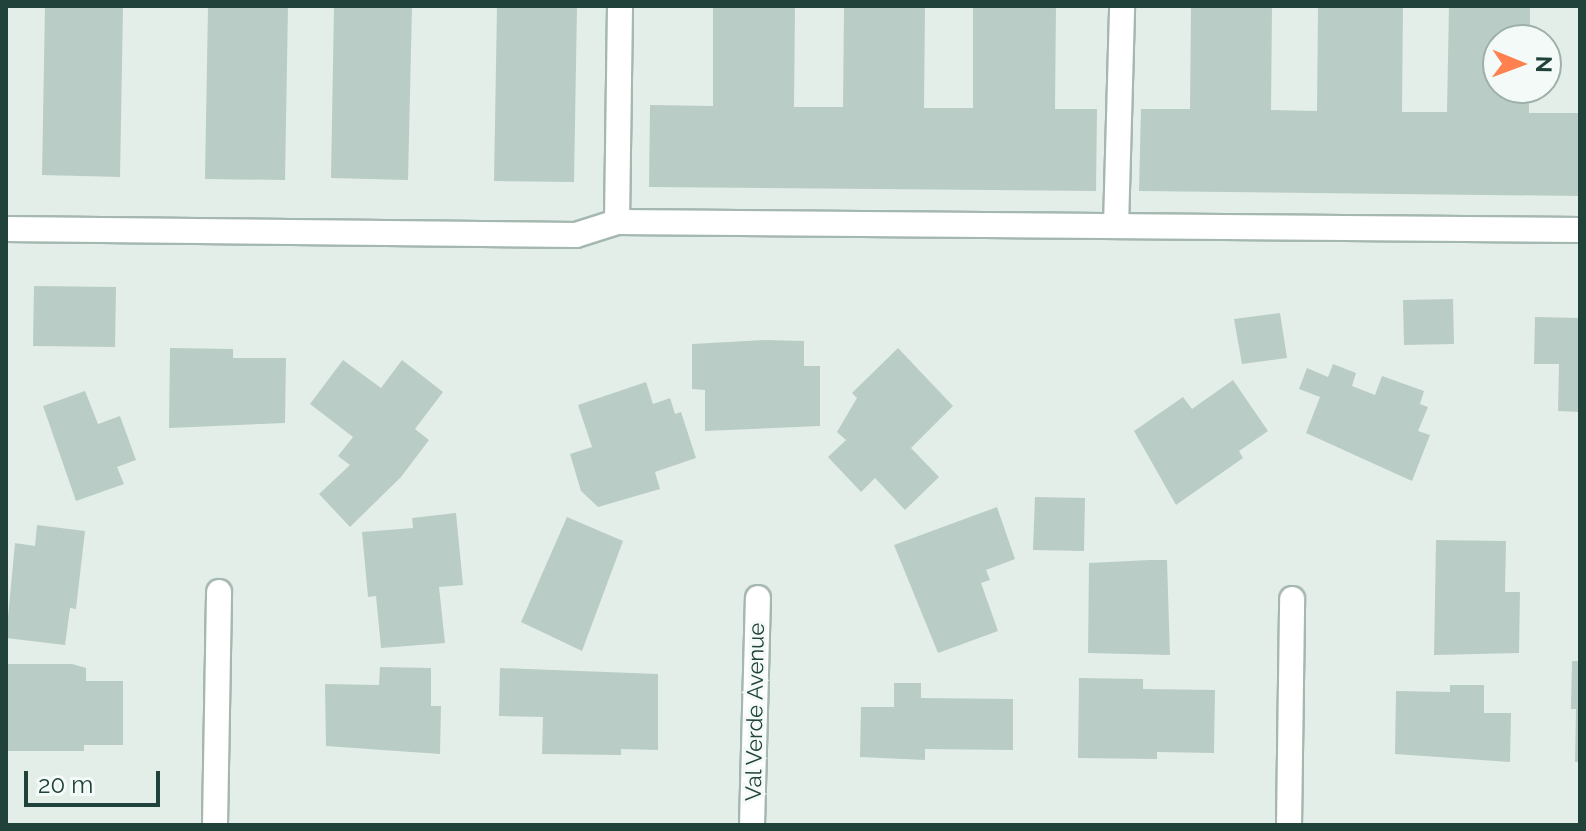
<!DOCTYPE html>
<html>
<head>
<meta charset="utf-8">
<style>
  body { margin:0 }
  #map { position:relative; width:1586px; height:831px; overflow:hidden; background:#e3eee9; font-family:Raleway,sans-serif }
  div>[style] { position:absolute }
  .building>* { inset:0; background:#baccc6 }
  .roads { filter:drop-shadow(2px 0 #a5b7b1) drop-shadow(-2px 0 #a5b7b1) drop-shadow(0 2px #a5b7b1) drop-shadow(0 -2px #a5b7b1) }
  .minor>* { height:24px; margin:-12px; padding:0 12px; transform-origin:12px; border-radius:12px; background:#fff }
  span { translate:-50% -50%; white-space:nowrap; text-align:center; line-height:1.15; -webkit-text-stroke:6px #f4faf7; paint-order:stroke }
  .street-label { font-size:22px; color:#20423a }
  .frame { position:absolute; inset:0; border:8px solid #20423a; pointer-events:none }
  .north { position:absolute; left:1482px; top:24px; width:80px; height:80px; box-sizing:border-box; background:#f4faf7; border:2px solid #9fb0ab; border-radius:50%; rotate:91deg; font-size:22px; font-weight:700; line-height:32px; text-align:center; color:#20423a }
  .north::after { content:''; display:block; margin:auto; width:28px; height:36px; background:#ff8150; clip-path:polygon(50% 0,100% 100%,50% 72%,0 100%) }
  .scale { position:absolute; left:24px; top:771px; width:136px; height:36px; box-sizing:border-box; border:4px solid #20423a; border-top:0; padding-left:10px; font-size:24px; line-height:28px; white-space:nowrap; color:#20423a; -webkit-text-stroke:6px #f4faf7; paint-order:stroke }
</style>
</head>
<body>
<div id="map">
  <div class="building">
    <i style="clip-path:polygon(45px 6px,123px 6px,120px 177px,42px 175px)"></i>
    <i style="clip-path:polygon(208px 6px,288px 6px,285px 180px,205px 179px)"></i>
    <i style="clip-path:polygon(334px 6px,412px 6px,408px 180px,331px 178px)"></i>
    <i style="clip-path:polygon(497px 6px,577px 6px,574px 182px,494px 181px)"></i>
    <i style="clip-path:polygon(713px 6px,795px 6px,794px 107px,843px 107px,844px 6px,925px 6px,924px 108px,973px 108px,973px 6px,1056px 6px,1055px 109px,1097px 109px,1096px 191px,649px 187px,650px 105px,713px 106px)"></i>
    <i style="clip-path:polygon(1191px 6px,1272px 6px,1271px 110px,1317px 111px,1318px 6px,1403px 6px,1402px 112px,1447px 112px,1449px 6px,1530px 6px,1530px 40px,1498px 40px,1498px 88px,1529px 88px,1529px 113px,1580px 113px,1580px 196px,1139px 191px,1141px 109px,1190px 109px)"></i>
    <i style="clip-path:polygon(34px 286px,116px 287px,115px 347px,33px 346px)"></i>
    <i style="clip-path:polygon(1453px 299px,1454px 344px,1404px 345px,1403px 300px)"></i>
    <i style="clip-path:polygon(1280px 313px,1287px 358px,1242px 364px,1234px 319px)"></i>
    <i style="clip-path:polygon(1535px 317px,1580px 318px,1580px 412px,1558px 411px,1559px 364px,1534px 364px)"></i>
    <i style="clip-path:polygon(766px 340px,804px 341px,804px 366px,820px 366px,820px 426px,705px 431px,705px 390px,692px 389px,692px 344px)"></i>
    <i style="clip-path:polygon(170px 348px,233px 349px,233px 358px,286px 358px,285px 423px,169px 428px)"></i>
    <i style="clip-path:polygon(898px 348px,953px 406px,911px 448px,939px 477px,905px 510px,875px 478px,861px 492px,828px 457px,846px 440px,837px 432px,857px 398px,852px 393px)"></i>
    <i style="clip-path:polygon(343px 360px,381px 388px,402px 360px,443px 392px,415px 429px,429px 440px,401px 477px,350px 527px,319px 494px,350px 465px,338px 456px,353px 437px,310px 404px)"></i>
    <i style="clip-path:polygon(1333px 364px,1356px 373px,1352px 386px,1375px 395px,1382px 376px,1424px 391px,1420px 404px,1428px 407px,1418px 431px,1430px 435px,1412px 481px,1306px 433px,1320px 397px,1299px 389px,1307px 368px,1328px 377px)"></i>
    <i style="clip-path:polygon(1233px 380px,1268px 431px,1239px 451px,1243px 458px,1176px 505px,1134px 431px,1183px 397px,1192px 409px)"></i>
    <i style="clip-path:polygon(646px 382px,653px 404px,670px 398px,675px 414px,681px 412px,696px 458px,655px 472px,660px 489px,598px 507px,581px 491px,570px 454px,592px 447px,578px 405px)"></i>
    <i style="clip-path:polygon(85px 391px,98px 424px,120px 416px,136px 460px,117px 467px,124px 484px,76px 501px,43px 406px)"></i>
    <i style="clip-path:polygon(1035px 497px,1085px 498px,1084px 551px,1033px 550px)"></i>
    <i style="clip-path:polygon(997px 507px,1015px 559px,986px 570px,990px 580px,981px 583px,998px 631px,938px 653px,894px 545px)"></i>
    <i style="clip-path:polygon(456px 513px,463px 585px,439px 587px,445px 643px,381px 648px,376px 596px,368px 597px,362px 532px,413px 528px,412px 518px)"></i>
    <i style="clip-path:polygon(567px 517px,623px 541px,582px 651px,521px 622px)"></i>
    <i style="clip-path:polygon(37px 525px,85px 531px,76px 609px,70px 608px,65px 645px,6px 638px,15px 543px,35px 546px)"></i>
    <i style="clip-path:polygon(1436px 540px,1506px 541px,1505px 592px,1520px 592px,1519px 653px,1434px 655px)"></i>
    <i style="clip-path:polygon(1150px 560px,1167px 560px,1170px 655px,1088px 653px,1089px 563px)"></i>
    <i style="clip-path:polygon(1572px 661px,1580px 661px,1580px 762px,1575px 762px,1576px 709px,1571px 709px)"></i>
    <i style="clip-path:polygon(6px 664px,72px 664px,86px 668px,86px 681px,123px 681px,123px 745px,84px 745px,84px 751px,6px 751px)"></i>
    <i style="clip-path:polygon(380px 667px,431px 668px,431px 706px,441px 706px,440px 754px,326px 746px,325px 684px,379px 685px)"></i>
    <i style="clip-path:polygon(500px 668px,658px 674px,658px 750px,621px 749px,621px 755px,542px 754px,543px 717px,499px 716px)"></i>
    <i style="clip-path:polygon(1079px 678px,1143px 679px,1143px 689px,1215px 690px,1214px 753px,1157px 752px,1157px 759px,1078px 758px)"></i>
    <i style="clip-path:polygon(894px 683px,921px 683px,921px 698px,1013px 699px,1013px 750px,925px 749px,925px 760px,860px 757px,861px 707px,894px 707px)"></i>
    <i style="clip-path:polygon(1450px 685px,1484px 685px,1484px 713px,1511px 713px,1510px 762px,1395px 754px,1396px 691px,1450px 692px)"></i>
  </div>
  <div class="roads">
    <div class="minor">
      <i style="left:617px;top:222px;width:216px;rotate:-89.2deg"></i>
      <i style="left:1116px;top:226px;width:220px;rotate:-88.4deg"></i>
      <i style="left:6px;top:229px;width:570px;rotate:0.6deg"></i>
      <i style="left:576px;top:235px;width:43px;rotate:-17.6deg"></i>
      <i style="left:617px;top:222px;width:963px;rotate:0.48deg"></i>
      <i style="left:215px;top:825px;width:233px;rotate:-89deg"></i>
      <i style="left:752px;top:825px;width:227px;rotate:-88.5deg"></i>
      <i style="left:1289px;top:825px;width:226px;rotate:-89.2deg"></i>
    </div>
  </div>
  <div class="street-label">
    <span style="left:755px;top:712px;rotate:-89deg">Val Verde Avenue</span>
  </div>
  <div class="frame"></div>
  <div class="north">N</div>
  <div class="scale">20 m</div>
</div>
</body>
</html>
